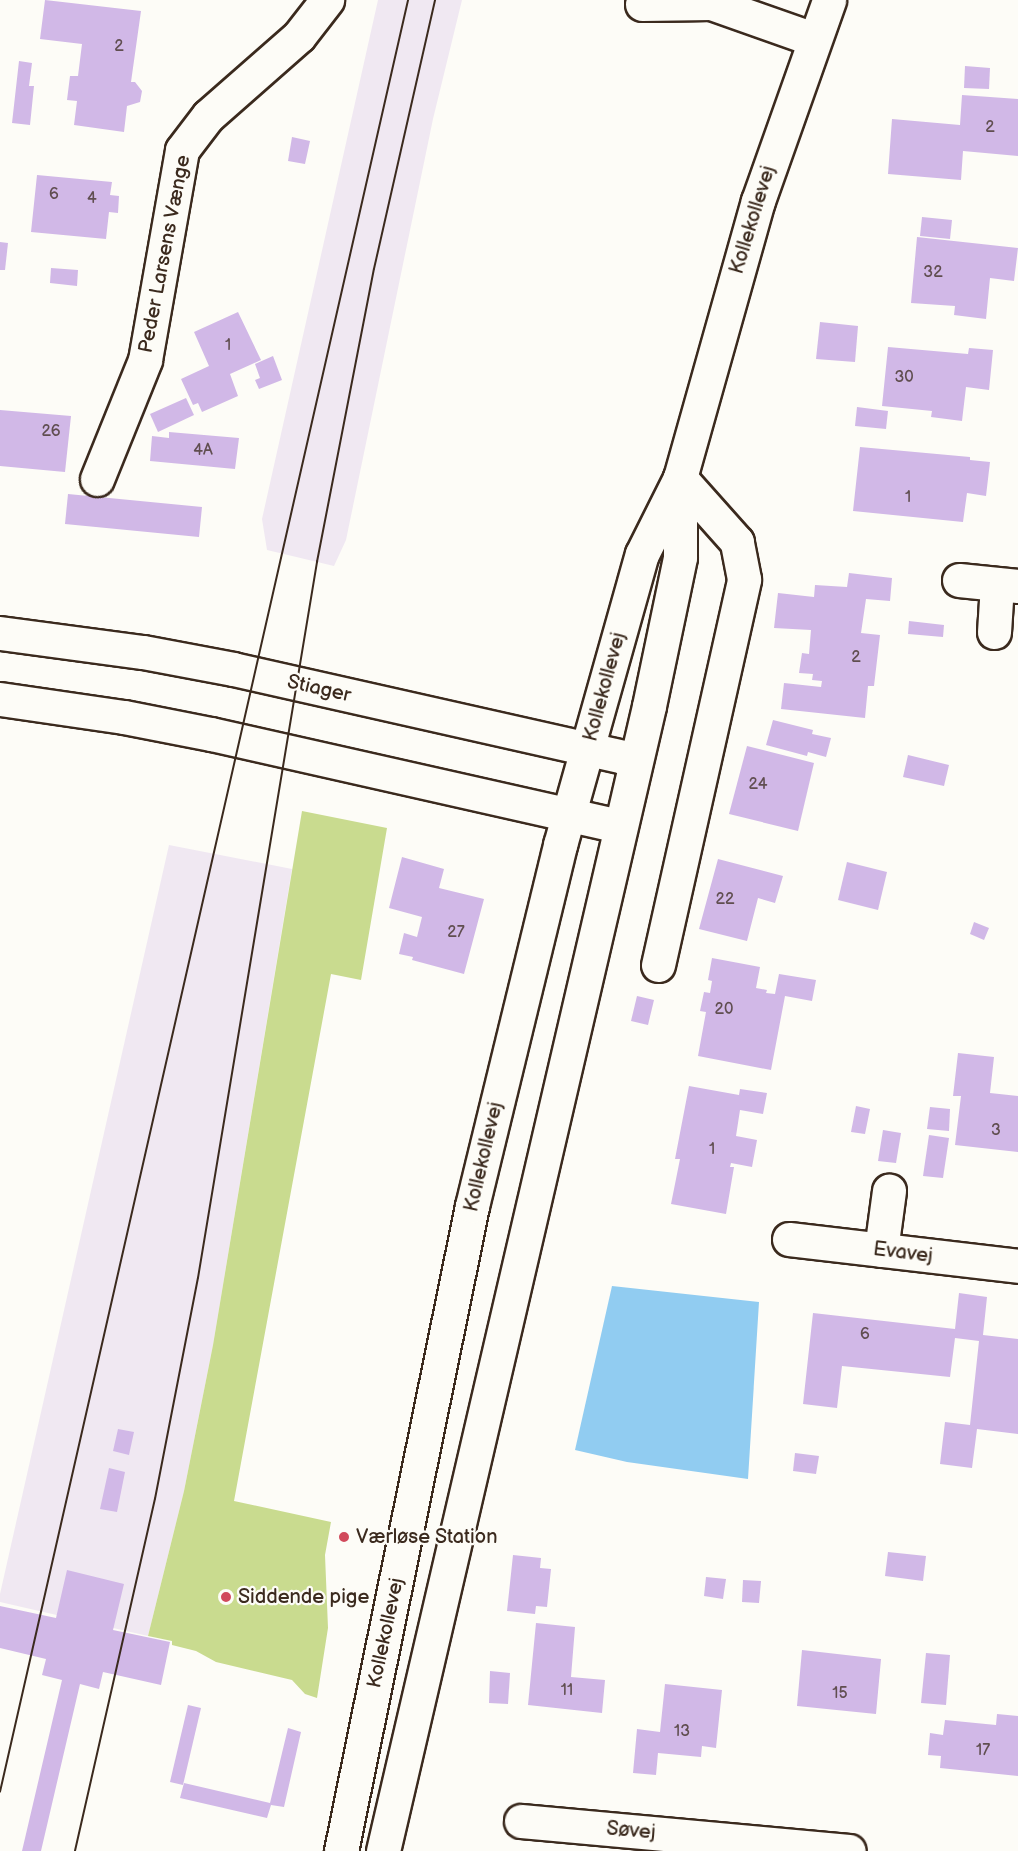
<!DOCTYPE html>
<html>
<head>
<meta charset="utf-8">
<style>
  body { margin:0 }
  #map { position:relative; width:1018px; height:1851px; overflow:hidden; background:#fdfcf7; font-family:"Balsamiq Sans",sans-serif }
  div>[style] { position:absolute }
  .built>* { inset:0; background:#f0e8f2 }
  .green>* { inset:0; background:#c9db8f }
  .water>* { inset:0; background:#91ccf1 }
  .building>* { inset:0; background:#d1b8e7 }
  .roads { filter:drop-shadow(2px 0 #3b2a1e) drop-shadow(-2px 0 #3b2a1e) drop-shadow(0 2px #3b2a1e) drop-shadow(0 -2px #3b2a1e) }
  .minor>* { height:33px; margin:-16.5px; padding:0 16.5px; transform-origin:16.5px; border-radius:16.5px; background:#fdfcf7 }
  .tram>* { height:1.5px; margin:-0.75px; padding:0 0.75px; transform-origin:0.75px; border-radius:0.75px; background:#3b2a1e }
  .dots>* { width:16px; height:16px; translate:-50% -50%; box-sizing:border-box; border:3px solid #fdfcf7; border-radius:50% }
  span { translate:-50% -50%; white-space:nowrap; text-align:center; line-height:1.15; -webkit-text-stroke:4.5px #fdfcf7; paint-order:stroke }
  .number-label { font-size:16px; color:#604e50 }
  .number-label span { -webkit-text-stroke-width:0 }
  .street-label { font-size:20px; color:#3b2a1e }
  .poi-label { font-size:20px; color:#3b2a1e }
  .left { translate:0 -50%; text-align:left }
</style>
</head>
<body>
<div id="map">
  <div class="built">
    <i style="clip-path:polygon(378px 0,462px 0,433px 119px,346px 540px,334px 566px,267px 550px,262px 519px)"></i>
    <i style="clip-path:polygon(169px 845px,292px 869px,213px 1345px,184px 1491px,148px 1636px,0 1602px,0 1594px)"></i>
  </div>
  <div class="green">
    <i style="clip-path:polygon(302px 811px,387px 828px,361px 980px,331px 974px,234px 1501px,331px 1522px,325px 1555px,328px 1628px,317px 1698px,305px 1694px,292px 1680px,216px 1662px,196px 1651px,172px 1645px,172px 1641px,148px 1636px,184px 1491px,213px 1345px)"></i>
  </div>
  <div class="water">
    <i style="clip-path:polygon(612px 1286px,759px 1302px,748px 1479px,627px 1462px,575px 1450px)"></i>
  </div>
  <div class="building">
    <i style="clip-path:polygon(45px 0,141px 11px,131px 82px,135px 82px,142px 91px,140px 102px,127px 106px,124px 132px,74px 125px,77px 101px,67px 100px,70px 76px,78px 76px,82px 44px,40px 39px)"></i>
    <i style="clip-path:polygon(19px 61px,32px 63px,29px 86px,34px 86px,30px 125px,12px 123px)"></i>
    <i style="clip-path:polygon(965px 66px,990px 68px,989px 89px,964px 88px)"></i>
    <i style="clip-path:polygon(962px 95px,1018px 99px,1018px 156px,963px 151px,961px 180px,888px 174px,892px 119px,960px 125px)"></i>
    <i style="clip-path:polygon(292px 137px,310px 141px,305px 164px,288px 161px)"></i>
    <i style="clip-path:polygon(37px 175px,112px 182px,110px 195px,119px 196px,118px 213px,109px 212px,106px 239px,31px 232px)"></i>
    <i style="clip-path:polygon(922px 217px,952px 220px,950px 239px,920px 236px)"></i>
    <i style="clip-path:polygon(917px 237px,1018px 248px,1014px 281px,990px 278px,986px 319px,954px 315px,955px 306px,911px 303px)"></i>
    <i style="clip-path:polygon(0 242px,8px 243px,5px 270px,0 270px)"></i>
    <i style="clip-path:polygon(51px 268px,78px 270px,77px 286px,50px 283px)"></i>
    <i style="clip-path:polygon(238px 312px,261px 360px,230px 374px,238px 396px,202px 412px,198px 403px,193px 405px,181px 379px,209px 366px,194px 332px)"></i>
    <i style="clip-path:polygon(820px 322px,858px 326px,855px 362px,816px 359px)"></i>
    <i style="clip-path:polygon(888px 347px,968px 354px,969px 348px,993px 350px,989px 390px,966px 387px,962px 421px,931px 417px,932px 411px,882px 406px)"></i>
    <i style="clip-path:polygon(273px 356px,282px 380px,259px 389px,255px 380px,260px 378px,255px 364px)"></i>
    <i style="clip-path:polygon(186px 398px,194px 415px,158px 432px,150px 414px)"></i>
    <i style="clip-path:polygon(857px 407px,888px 411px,886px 429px,855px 426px)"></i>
    <i style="clip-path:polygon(0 410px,71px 416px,65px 472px,0 466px)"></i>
    <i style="clip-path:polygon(169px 432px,239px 438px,235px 469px,150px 461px,152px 436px,169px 438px)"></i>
    <i style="clip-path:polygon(860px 447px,970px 457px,970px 460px,990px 462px,986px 496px,967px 493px,963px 522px,853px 511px)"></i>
    <i style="clip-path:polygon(68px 494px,202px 507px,199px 537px,65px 524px)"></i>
    <i style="clip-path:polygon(849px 573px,892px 578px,890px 601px,866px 599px,861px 633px,880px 635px,874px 686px,868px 686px,865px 718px,781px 709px,784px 683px,821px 687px,822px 681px,812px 680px,813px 674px,799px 673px,802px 653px,809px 654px,811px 630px,774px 628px,778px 593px,814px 597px,815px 585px,847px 587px)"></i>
    <i style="clip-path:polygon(909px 621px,944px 625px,943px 637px,908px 634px)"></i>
    <i style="clip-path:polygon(773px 720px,813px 730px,812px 734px,831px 738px,826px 757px,808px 752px,807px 756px,766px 745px)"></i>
    <i style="clip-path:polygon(747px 746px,814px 763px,798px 831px,729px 814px)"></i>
    <i style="clip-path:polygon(908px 755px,949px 765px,944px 786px,903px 777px)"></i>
    <i style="clip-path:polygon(402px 857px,444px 869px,439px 888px,484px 899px,464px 974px,412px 960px,413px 957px,399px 954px,404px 933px,417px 937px,422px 917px,389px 908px)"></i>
    <i style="clip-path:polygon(718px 859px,783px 876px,775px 903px,758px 898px,747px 941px,699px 929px)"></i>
    <i style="clip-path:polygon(847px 862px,887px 872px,878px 910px,838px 900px)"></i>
    <i style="clip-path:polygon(974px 922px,989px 928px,984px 940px,970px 934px)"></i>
    <i style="clip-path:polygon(712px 958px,760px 967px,756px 988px,767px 990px,766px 993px,775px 994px,779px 974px,816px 980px,812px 1001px,785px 996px,771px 1070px,698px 1056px,706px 1012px,700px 1011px,704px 992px,710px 993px,712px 981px,708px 980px)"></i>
    <i style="clip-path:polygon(637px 996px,654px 1000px,648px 1025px,631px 1021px)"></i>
    <i style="clip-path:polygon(958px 1053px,994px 1057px,990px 1093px,1018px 1096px,1018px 1152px,955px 1145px,961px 1096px,953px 1096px)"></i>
    <i style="clip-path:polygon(689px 1086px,739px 1095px,740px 1089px,767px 1093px,763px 1114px,740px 1110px,736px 1136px,757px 1140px,752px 1167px,731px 1163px,730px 1167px,734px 1167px,726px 1214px,671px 1204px,680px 1159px,675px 1159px)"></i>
    <i style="clip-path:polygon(856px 1106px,870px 1109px,865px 1134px,851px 1132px)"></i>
    <i style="clip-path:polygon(930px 1107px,950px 1109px,949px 1131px,927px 1129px)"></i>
    <i style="clip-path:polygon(883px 1130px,901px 1133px,896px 1163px,878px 1161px)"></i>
    <i style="clip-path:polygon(929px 1135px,949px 1138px,943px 1178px,923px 1176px)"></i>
    <i style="clip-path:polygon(959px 1293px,987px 1297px,983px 1335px,1018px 1339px,1018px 1434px,977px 1429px,972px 1468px,940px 1464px,945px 1422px,970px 1425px,979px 1341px,955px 1338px,950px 1377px,842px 1366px,837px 1408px,803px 1404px,813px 1313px,955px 1329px)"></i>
    <i style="clip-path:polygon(118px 1429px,134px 1432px,129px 1455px,113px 1451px)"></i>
    <i style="clip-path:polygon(795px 1453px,819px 1456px,816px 1474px,793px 1471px)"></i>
    <i style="clip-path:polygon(109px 1468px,125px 1472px,117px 1512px,100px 1509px)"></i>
    <i style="clip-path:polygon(888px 1552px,926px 1556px,923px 1581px,885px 1576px)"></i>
    <i style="clip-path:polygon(513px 1555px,541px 1558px,540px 1568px,551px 1569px,547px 1607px,536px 1606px,535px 1614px,507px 1611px)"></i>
    <i style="clip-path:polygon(67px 1570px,124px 1584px,113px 1630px,170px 1642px,161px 1685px,103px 1672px,99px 1689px,80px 1684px,41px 1851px,22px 1851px,62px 1680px,42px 1675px,46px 1659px,0 1648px,0 1606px,56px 1618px)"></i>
    <i style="clip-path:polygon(706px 1577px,726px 1579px,723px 1599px,704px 1596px)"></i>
    <i style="clip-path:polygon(743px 1580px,761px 1581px,759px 1603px,742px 1602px)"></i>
    <i style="clip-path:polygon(536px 1623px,575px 1627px,571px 1677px,605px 1680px,602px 1713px,528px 1705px)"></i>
    <i style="clip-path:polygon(802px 1650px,881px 1659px,876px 1714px,797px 1706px)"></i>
    <i style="clip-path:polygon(926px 1653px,950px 1655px,946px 1705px,921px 1703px)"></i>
    <i style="clip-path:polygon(490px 1671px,510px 1673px,508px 1704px,489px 1703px)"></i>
    <i style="clip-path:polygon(665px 1684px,722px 1690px,716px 1748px,702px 1746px,701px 1757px,658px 1753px,656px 1775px,633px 1773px,637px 1729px,660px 1732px)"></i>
    <i style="clip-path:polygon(188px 1705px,201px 1708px,183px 1785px,170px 1782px)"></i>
    <i style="clip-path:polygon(997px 1714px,1018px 1716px,1018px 1776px,940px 1768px,941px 1756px,928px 1755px,930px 1733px,943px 1735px,945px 1720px,996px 1725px)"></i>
    <i style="clip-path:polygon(288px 1728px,301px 1732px,284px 1807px,271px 1805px,267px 1818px,180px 1798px,184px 1783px,270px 1803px)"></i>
  </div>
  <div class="roads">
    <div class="minor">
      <i style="left:642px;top:4px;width:69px;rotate:-0.8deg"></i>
      <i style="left:711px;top:3px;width:108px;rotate:19.4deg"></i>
      <i style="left:97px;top:479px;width:128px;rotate:-68deg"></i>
      <i style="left:145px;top:360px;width:213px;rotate:-80deg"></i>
      <i style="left:182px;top:150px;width:43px;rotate:-52.6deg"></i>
      <i style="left:208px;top:116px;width:121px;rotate:-41.3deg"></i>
      <i style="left:299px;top:36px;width:46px;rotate:-52.1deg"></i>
      <i style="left:959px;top:580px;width:59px;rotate:5.8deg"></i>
      <i style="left:994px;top:632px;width:48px;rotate:-86.4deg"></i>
      <i style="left:0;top:633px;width:144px;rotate:7.6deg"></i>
      <i style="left:143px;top:652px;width:92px;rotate:10.7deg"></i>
      <i style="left:233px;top:669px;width:413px;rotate:12.7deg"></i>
      <i style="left:0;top:699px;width:125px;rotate:8.3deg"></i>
      <i style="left:124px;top:717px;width:89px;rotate:11.1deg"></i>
      <i style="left:211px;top:734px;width:419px;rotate:12.7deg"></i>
      <i style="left:658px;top:965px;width:395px;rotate:-77.4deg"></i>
      <i style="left:744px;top:579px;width:38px;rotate:-101deg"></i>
      <i style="left:737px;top:542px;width:86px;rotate:-131.7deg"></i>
      <i style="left:789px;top:1239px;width:231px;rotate:6.7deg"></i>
      <i style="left:881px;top:1250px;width:60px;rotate:-82.3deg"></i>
      <i style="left:521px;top:1821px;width:329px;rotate:5.2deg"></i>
      <i style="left:341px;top:1851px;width:658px;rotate:-78.52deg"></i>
      <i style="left:472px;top:1206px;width:372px;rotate:-76.3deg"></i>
      <i style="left:560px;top:845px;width:302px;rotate:-74.3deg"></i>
      <i style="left:642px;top:554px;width:85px;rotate:-63.4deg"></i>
      <i style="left:680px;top:478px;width:288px;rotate:-74.3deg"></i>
      <i style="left:758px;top:201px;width:213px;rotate:-70.5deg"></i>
      <i style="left:383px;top:1851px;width:1175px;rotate:-76.92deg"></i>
      <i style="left:649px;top:706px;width:152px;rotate:-78.2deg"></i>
      <i style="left:680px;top:557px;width:74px;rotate:-90deg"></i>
    </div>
  </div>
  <div class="tram">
    <i style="left:0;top:1792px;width:1838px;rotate:-77.17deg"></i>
    <i style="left:75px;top:1851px;width:361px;rotate:-77.2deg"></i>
    <i style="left:155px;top:1499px;width:225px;rotate:-79deg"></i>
    <i style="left:198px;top:1278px;width:726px;rotate:-80.56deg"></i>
    <i style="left:317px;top:562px;width:298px;rotate:-79deg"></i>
    <i style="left:374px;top:269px;width:276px;rotate:-77.2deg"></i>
  </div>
  <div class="dots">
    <i style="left:344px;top:1537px;background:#d1495b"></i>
    <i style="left:226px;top:1597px;background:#d1495b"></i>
  </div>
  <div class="number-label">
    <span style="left:119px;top:47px">2</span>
    <span style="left:990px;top:128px">2</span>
    <span style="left:54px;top:195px">6</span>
    <span style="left:92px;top:199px">4</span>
    <span style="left:933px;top:273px">32</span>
    <span style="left:228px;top:346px">1</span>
    <span style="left:904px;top:378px">30</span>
    <span style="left:51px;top:432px">26</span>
    <span style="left:203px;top:451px">4A</span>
    <span style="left:908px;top:498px">1</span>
    <span style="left:856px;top:658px">2</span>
    <span style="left:758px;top:785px">24</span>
    <span style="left:725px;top:900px">22</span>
    <span style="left:456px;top:933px">27</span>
    <span style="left:724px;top:1010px">20</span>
    <span style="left:996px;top:1131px">3</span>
    <span style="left:712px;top:1150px">1</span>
    <span style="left:865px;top:1335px">6</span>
    <span style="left:567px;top:1691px">11</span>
    <span style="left:840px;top:1694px">15</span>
    <span style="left:682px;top:1732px">13</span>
    <span style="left:983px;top:1751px">17</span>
  </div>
  <div class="street-label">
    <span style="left:753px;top:220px;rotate:-73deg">Kollekollevej</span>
    <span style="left:165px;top:254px;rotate:-79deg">Peder Larsens Vænge</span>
    <span style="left:605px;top:687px;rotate:-75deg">Kollekollevej</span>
    <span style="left:319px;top:689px;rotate:13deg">Stiager</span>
    <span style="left:484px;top:1157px;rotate:-77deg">Kollekollevej</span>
    <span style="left:903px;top:1253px;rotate:7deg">Evavej</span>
    <span style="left:386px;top:1633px;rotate:-78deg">Kollekollevej</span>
    <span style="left:631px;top:1831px;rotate:5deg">Søvej</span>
  </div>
  <div class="poi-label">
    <span class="left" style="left:356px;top:1537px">Værløse Station</span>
    <span class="left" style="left:238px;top:1597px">Siddende pige</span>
  </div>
</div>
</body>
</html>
